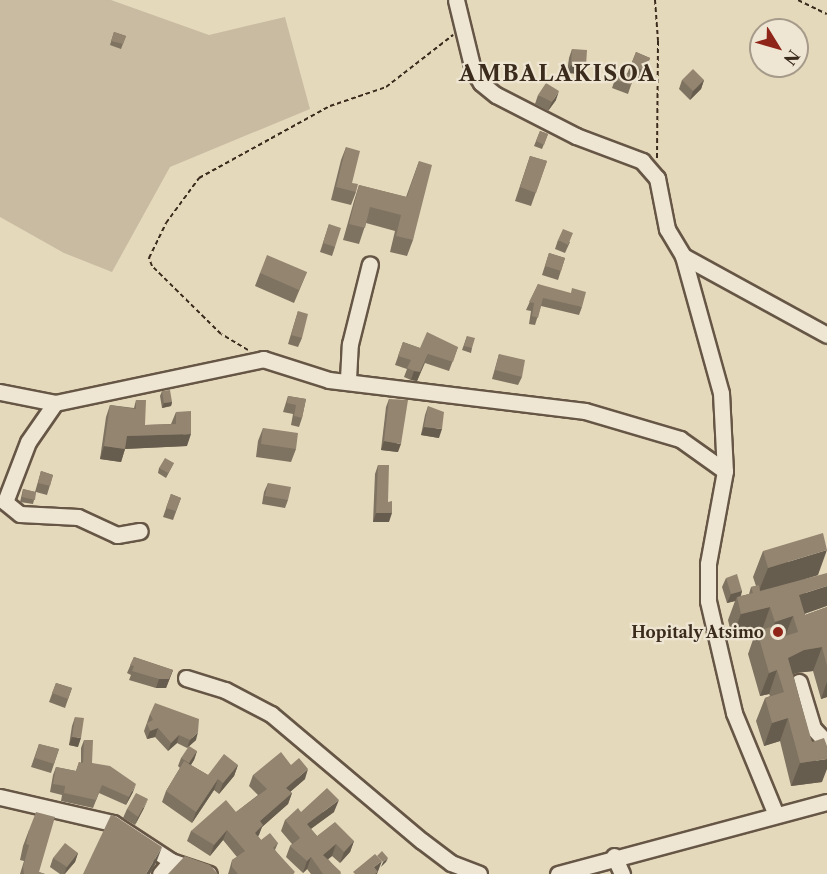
<!DOCTYPE html>
<html>
<head>
<meta charset="utf-8">
<style>
  body { margin:0 }
  #map { position:relative; width:827px; height:874px; overflow:hidden; background:#e5d9bc; font-family:"Libre Caslon Text",serif }
  div>[style] { position:absolute }
  .green>* { inset:0; background:#c8bba1 }
  .path>* { height:2px; margin-top:-1px; transform-origin:0; background:repeating-linear-gradient(90deg,#3b2b1d 0 4.5px,transparent 0 7.5px) }
  .roads { filter:drop-shadow(2px 0 #665645) drop-shadow(-2px 0 #665645) drop-shadow(0 2px #665645) drop-shadow(0 -2px #665645) }
  .minor>* { height:15px; margin:-7.5px; padding:0 7.5px; transform-origin:7.5px; border-radius:7.5px; background:#eee6d3 }
  .wall>* { inset:0; background:#7e7260 }
  .shaded-wall>* { inset:0; background:#675d4e }
  .building>* { inset:0; background:#938570 }
  .dots>* { width:16px; height:16px; translate:-50% -50%; box-sizing:border-box; border:3px solid #eee6d3; border-radius:50% }
  span { translate:-50% -50%; white-space:nowrap; text-align:center; line-height:1.15; -webkit-text-stroke:4.5px #eee6d3; paint-order:stroke }
  .poi-label { font-size:16px; color:#3b2b1d; font-weight:700 }
  .right { translate:-100% -50%; text-align:right }
  .district-label { font-size:22px; color:#3b2b1d; font-weight:700; letter-spacing:1.5px }
  .north { position:absolute; left:749px; top:18px; width:60px; height:60px; box-sizing:border-box; background:#eee6d3; border:2px solid #a69b8a; border-radius:50%; rotate:127deg; font-size:16px; font-weight:700; line-height:24px; text-align:center; color:#3b2b1d }
  .north::after { content:''; display:block; margin:auto; width:21px; height:27px; background:#8f2418; clip-path:polygon(50% 0,100% 100%,50% 72%,0 100%) }
</style>
</head>
<body>
<div id="map">
  <div class="green">
    <i style="clip-path:polygon(0 0,111px 0,209px 35px,285px 17px,310px 109px,170px 167px,112px 272px,64px 253px,0 217px)"></i>
  </div>
  <div class="path">
    <i style="left:655px;top:0;width:41px;rotate:85.8deg"></i>
    <i style="left:658px;top:41px;width:118px;rotate:90.5deg"></i>
    <i style="left:798px;top:0;width:32px;rotate:26deg"></i>
    <i style="left:248px;top:350px;width:31px;rotate:-149deg"></i>
    <i style="left:221px;top:334px;width:97px;rotate:-135.4deg"></i>
    <i style="left:152px;top:266px;width:9px;rotate:-111deg"></i>
    <i style="left:149px;top:258px;width:39px;rotate:-64deg"></i>
    <i style="left:166px;top:223px;width:56px;rotate:-53.7deg"></i>
    <i style="left:199px;top:178px;width:149px;rotate:-28.8deg"></i>
    <i style="left:330px;top:106px;width:59px;rotate:-18.7deg"></i>
    <i style="left:386px;top:87px;width:85px;rotate:-37.8deg"></i>
  </div>
  <div class="roads">
    <div class="minor">
      <i style="left:456px;top:0;width:72px;rotate:76.3deg"></i>
      <i style="left:473px;top:70px;width:15px;rotate:58deg"></i>
      <i style="left:481px;top:83px;width:19px;rotate:39deg"></i>
      <i style="left:496px;top:95px;width:90px;rotate:27.1deg"></i>
      <i style="left:576px;top:136px;width:71px;rotate:20.7deg"></i>
      <i style="left:642px;top:161px;width:23px;rotate:49deg"></i>
      <i style="left:657px;top:178px;width:52px;rotate:78.9deg"></i>
      <i style="left:667px;top:229px;width:31px;rotate:59deg"></i>
      <i style="left:683px;top:256px;width:142px;rotate:74.5deg"></i>
      <i style="left:721px;top:393px;width:78px;rotate:87.1deg"></i>
      <i style="left:725px;top:471px;width:95px;rotate:100.4deg"></i>
      <i style="left:708px;top:564px;width:37px;rotate:90deg"></i>
      <i style="left:708px;top:601px;width:115px;rotate:76.9deg"></i>
      <i style="left:734px;top:713px;width:110px;rotate:67.6deg"></i>
      <i style="left:683px;top:256px;width:164px;rotate:28.7deg"></i>
      <i style="left:348px;top:379px;width:35px;rotate:-87deg"></i>
      <i style="left:350px;top:344px;width:82px;rotate:-76deg"></i>
      <i style="left:0;top:392px;width:56px;rotate:11.3deg"></i>
      <i style="left:55px;top:403px;width:213px;rotate:-11.9deg"></i>
      <i style="left:263px;top:359px;width:69px;rotate:17.7deg"></i>
      <i style="left:329px;top:380px;width:258px;rotate:6.9deg"></i>
      <i style="left:585px;top:411px;width:99px;rotate:16.4deg"></i>
      <i style="left:680px;top:439px;width:55px;rotate:35.4deg"></i>
      <i style="left:55px;top:403px;width:47px;rotate:124.7deg"></i>
      <i style="left:28px;top:442px;width:64px;rotate:111deg"></i>
      <i style="left:5px;top:502px;width:19px;rotate:39deg"></i>
      <i style="left:20px;top:514px;width:58px;rotate:3deg"></i>
      <i style="left:78px;top:517px;width:43px;rotate:24.8deg"></i>
      <i style="left:117px;top:535px;width:23px;rotate:-10deg"></i>
      <i style="left:186px;top:678px;width:41px;rotate:17.1deg"></i>
      <i style="left:225px;top:690px;width:52px;rotate:27.6deg"></i>
      <i style="left:271px;top:714px;width:197px;rotate:40.1deg"></i>
      <i style="left:422px;top:841px;width:36px;rotate:37deg"></i>
      <i style="left:451px;top:863px;width:30px;rotate:21deg"></i>
      <i style="left:799px;top:682px;width:48px;rotate:73.1deg"></i>
      <i style="left:813px;top:728px;width:21px;rotate:47deg"></i>
      <i style="left:0;top:797px;width:116px;rotate:13deg"></i>
      <i style="left:113px;top:823px;width:69px;rotate:33.2deg"></i>
      <i style="left:171px;top:861px;width:40px;rotate:18.9deg"></i>
      <i style="left:614px;top:856px;width:20px;rotate:66deg"></i>
      <i style="left:160px;top:874px;width:17px;rotate:-50deg"></i>
      <i style="left:558px;top:874px;width:278px;rotate:-15deg"></i>
    </div>
  </div>
  <div class="wall">
    <i style="clip-path:polygon(114px 32px,126px 36px,121px 49px,110px 45px)"></i>
    <i style="clip-path:polygon(572px 49px,583px 74px,567px 73px,569px 58px)"></i>
    <i style="clip-path:polygon(636px 52px,650px 58px,642px 80px,634px 76px,628px 94px,612px 88px,618px 71px,627px 74px)"></i>
    <i style="clip-path:polygon(682px 80px,704px 80px,701px 89px,690px 100px,679px 89px)"></i>
    <i style="clip-path:polygon(538px 95px,556px 100px,548px 111px,535px 104px)"></i>
    <i style="clip-path:polygon(540px 131px,548px 134px,542px 149px,534px 146px)"></i>
    <i style="clip-path:polygon(346px 147px,352px 183px,356px 192px,351px 205px,331px 200px,341px 160px)"></i>
    <i style="clip-path:polygon(530px 156px,547px 161px,531px 206px,515px 201px)"></i>
    <i style="clip-path:polygon(419px 161px,413px 240px,407px 256px,390px 252px,395px 231px,366px 223px,359px 244px,343px 240px,354px 201px,359px 185px,406px 197px)"></i>
    <i style="clip-path:polygon(329px 224px,335px 247px,332px 256px,320px 252px)"></i>
    <i style="clip-path:polygon(558px 240px,570px 242px,565px 253px,555px 249px)"></i>
    <i style="clip-path:polygon(549px 253px,565px 258px,558px 280px,542px 275px)"></i>
    <i style="clip-path:polygon(307px 272px,294px 303px,255px 286px,260px 273px)"></i>
    <i style="clip-path:polygon(538px 284px,582px 307px,579px 315px,541px 306px,535px 325px,529px 324px,531px 311px,526px 310px)"></i>
    <i style="clip-path:polygon(298px 311px,302px 338px,298px 347px,288px 344px)"></i>
    <i style="clip-path:polygon(467px 336px,472px 348px,471px 353px,462px 350px)"></i>
    <i style="clip-path:polygon(403px 342px,420px 348px,458px 347px,449px 371px,425px 363px,417px 381px,411px 380px,404px 377px,407px 369px,395px 365px)"></i>
    <i style="clip-path:polygon(499px 354px,522px 377px,518px 385px,492px 379px)"></i>
    <i style="clip-path:polygon(162px 391px,172px 402px,171px 406px,162px 408px,160px 396px)"></i>
    <i style="clip-path:polygon(288px 396px,306px 399px,302px 418px,299px 427px,291px 425px,293px 414px,283px 412px)"></i>
    <i style="clip-path:polygon(389px 399px,398px 452px,381px 450px,386px 407px)"></i>
    <i style="clip-path:polygon(136px 400px,145px 425px,171px 424px,176px 412px,187px 446px,125px 449px,121px 462px,100px 459px,106px 417px,110px 405px,134px 408px)"></i>
    <i style="clip-path:polygon(428px 406px,439px 438px,421px 435px,425px 415px)"></i>
    <i style="clip-path:polygon(263px 428px,296px 449px,291px 462px,256px 457px,258px 441px)"></i>
    <i style="clip-path:polygon(174px 463px,166px 478px,158px 473px,159px 468px)"></i>
    <i style="clip-path:polygon(378px 465px,388px 502px,389px 522px,373px 522px,375px 474px)"></i>
    <i style="clip-path:polygon(41px 471px,53px 475px,47px 495px,36px 492px,33px 504px,20px 502px,23px 489px,35px 492px)"></i>
    <i style="clip-path:polygon(268px 483px,288px 500px,285px 508px,262px 504px,264px 492px)"></i>
    <i style="clip-path:polygon(171px 494px,181px 498px,173px 520px,163px 517px)"></i>
    <i style="clip-path:polygon(763px 551px,818px 575px,806px 579px,805px 615px,827px 607px,827px 697px,821px 699px,813px 671px,796px 673px,793px 674px,822px 782px,791px 786px,780px 741px,764px 746px,756px 721px,765px 698px,770px 696px,769px 694px,760px 696px,748px 654px,756px 631px,732px 637px,728px 620px,735px 601px,727px 603px,722px 587px,726px 578px,742px 591px,741px 596px,749px 594px,751px 587px,756px 586px,753px 577px)"></i>
    <i style="clip-path:polygon(134px 657px,173px 670px,166px 688px,156px 688px,129px 680px,131px 675px,127px 673px)"></i>
    <i style="clip-path:polygon(56px 683px,72px 688px,65px 708px,49px 702px)"></i>
    <i style="clip-path:polygon(150px 714px,196px 740px,187px 748px,177px 743px,168px 751px,155px 737px,147px 739px,144px 731px)"></i>
    <i style="clip-path:polygon(75px 717px,78px 747px,69px 745px,72px 726px)"></i>
    <i style="clip-path:polygon(84px 740px,92px 763px,133px 792px,126px 805px,99px 793px,93px 808px,61px 801px,62px 795px,50px 792px,53px 775px,56px 767px,76px 771px,79px 762px,81px 763px,81px 748px)"></i>
    <i style="clip-path:polygon(39px 744px,59px 749px,51px 773px,31px 767px)"></i>
    <i style="clip-path:polygon(197px 751px,194px 760px,191px 765px,208px 775px,238px 765px,234px 776px,219px 794px,214px 790px,192px 823px,162px 802px,166px 791px,180px 768px,178px 766px,181px 758px)"></i>
    <i style="clip-path:polygon(253px 775px,305px 779px,290px 792px,292px 793px,288px 804px,262px 827px,258px 836px,261px 840px,278px 843px,275px 850px,294px 874px,228px 874px,229px 871px,232px 860px,237px 857px,223px 840px,210px 856px,187px 841px,191px 831px,236px 812px,258px 795px,249px 786px)"></i>
    <i style="clip-path:polygon(144px 808px,135px 825px,123px 818px,127px 809px)"></i>
    <i style="clip-path:polygon(301px 812px,334px 812px,311px 829px,317px 836px,354px 841px,350px 852px,340px 863px,332px 856px,328px 859px,341px 874px,311px 874px,307px 869px,303px 873px,286px 857px,290px 846px,292px 844px,281px 831px,285px 820px)"></i>
    <i style="clip-path:polygon(29px 830px,39px 872px,45px 874px,20px 874px,24px 861px,20px 860px,23px 846px)"></i>
    <i style="clip-path:polygon(78px 853px,75px 862px,65px 874px,60px 874px,50px 867px,53px 858px)"></i>
  </div>
  <div class="shaded-wall">
    <i style="clip-path:polygon(571px 65px,586px 66px,583px 74px,567px 73px)"></i>
    <i style="clip-path:polygon(704px 80px,701px 89px,690px 100px,693px 91px)"></i>
    <i style="clip-path:polygon(559px 91px,556px 100px,548px 111px,552px 102px)"></i>
    <i style="clip-path:polygon(428px 354px,417px 381px,411px 380px,414px 371px)"></i>
    <i style="clip-path:polygon(172px 402px,171px 406px,162px 408px,164px 403px)"></i>
    <i style="clip-path:polygon(424px 427px,442px 429px,439px 438px,421px 435px)"></i>
    <i style="clip-path:polygon(191px 434px,187px 446px,123px 449px,127px 436px)"></i>
    <i style="clip-path:polygon(384px 441px,401px 444px,398px 452px,381px 450px)"></i>
    <i style="clip-path:polygon(104px 446px,125px 449px,121px 462px,100px 459px)"></i>
    <i style="clip-path:polygon(376px 513px,392px 513px,389px 522px,373px 522px)"></i>
    <i style="clip-path:polygon(827px 550px,818px 575px,758px 593px,768px 568px)"></i>
    <i style="clip-path:polygon(827px 586px,827px 606px,793px 618px,793px 616px,784px 639px,767px 645px,775px 622px,799px 595px)"></i>
    <i style="clip-path:polygon(742px 591px,739px 599px,737px 597px,735px 601px,727px 603px,731px 594px)"></i>
    <i style="clip-path:polygon(770px 607px,762px 630px,732px 637px,741px 614px)"></i>
    <i style="clip-path:polygon(822px 647px,813px 671px,796px 673px,780px 681px,788px 658px,804px 650px)"></i>
    <i style="clip-path:polygon(173px 670px,166px 688px,156px 688px,159px 679px)"></i>
    <i style="clip-path:polygon(777px 670px,769px 694px,760px 696px,769px 673px)"></i>
    <i style="clip-path:polygon(827px 682px,827px 697px,821px 699px)"></i>
    <i style="clip-path:polygon(788px 718px,780px 741px,764px 746px,772px 723px)"></i>
    <i style="clip-path:polygon(158px 728px,155px 737px,147px 739px,150px 731px)"></i>
    <i style="clip-path:polygon(198px 732px,196px 740px,187px 748px,190px 740px)"></i>
    <i style="clip-path:polygon(179px 735px,177px 743px,168px 751px,171px 743px)"></i>
    <i style="clip-path:polygon(72px 737px,81px 738px,78px 747px,69px 745px)"></i>
    <i style="clip-path:polygon(197px 751px,194px 760px,186px 772px,189px 763px)"></i>
    <i style="clip-path:polygon(827px 759px,827px 769px,822px 782px,791px 786px,800px 763px)"></i>
    <i style="clip-path:polygon(238px 765px,234px 776px,219px 794px,223px 783px)"></i>
    <i style="clip-path:polygon(308px 769px,305px 779px,282px 799px,286px 788px)"></i>
    <i style="clip-path:polygon(218px 779px,214px 790px,192px 823px,196px 812px)"></i>
    <i style="clip-path:polygon(136px 784px,133px 792px,126px 805px,129px 797px)"></i>
    <i style="clip-path:polygon(292px 793px,288px 804px,262px 827px,259px 835px,251px 844px,260px 821px)"></i>
    <i style="clip-path:polygon(148px 799px,144px 808px,135px 825px,138px 817px)"></i>
    <i style="clip-path:polygon(339px 800px,334px 812px,302px 835px,307px 824px)"></i>
    <i style="clip-path:polygon(227px 830px,223px 840px,210px 856px,214px 845px)"></i>
    <i style="clip-path:polygon(354px 841px,350px 852px,340px 863px,344px 852px)"></i>
    <i style="clip-path:polygon(336px 844px,332px 856px,319px 867px,323px 855px)"></i>
    <i style="clip-path:polygon(162px 847px,156px 863px,150px 874px,146px 874px)"></i>
    <i style="clip-path:polygon(78px 853px,75px 862px,64px 874px,67px 867px)"></i>
    <i style="clip-path:polygon(311px 857px,307px 869px,303px 873px,307px 861px)"></i>
    <i style="clip-path:polygon(388px 858px,386px 862px,381px 867px,383px 862px)"></i>
    <i style="clip-path:polygon(382px 861px,377px 874px,371px 874px,374px 867px)"></i>
  </div>
  <div class="building">
    <i style="clip-path:polygon(114px 32px,126px 36px,123px 44px,111px 41px)"></i>
    <i style="clip-path:polygon(572px 49px,587px 50px,586px 66px,571px 65px)"></i>
    <i style="clip-path:polygon(636px 52px,650px 58px,645px 71px,631px 65px)"></i>
    <i style="clip-path:polygon(693px 69px,704px 80px,693px 91px,682px 80px)"></i>
    <i style="clip-path:polygon(618px 71px,634px 76px,631px 85px,615px 80px)"></i>
    <i style="clip-path:polygon(546px 83px,559px 91px,552px 102px,538px 95px)"></i>
    <i style="clip-path:polygon(540px 131px,548px 134px,544px 145px,536px 141px)"></i>
    <i style="clip-path:polygon(346px 147px,360px 151px,352px 183px,358px 184px,356px 192px,336px 187px)"></i>
    <i style="clip-path:polygon(530px 156px,547px 161px,536px 193px,520px 187px)"></i>
    <i style="clip-path:polygon(419px 161px,432px 165px,413px 240px,396px 236px,401px 215px,370px 207px,365px 228px,349px 224px,359px 185px,407px 197px)"></i>
    <i style="clip-path:polygon(329px 224px,341px 228px,335px 247px,323px 243px)"></i>
    <i style="clip-path:polygon(563px 229px,573px 233px,568px 245px,558px 240px)"></i>
    <i style="clip-path:polygon(549px 253px,565px 258px,561px 271px,545px 266px)"></i>
    <i style="clip-path:polygon(267px 255px,307px 272px,299px 290px,260px 273px)"></i>
    <i style="clip-path:polygon(538px 284px,571px 293px,572px 288px,586px 292px,582px 307px,543px 298px,538px 318px,532px 316px,534px 303px,529px 302px)"></i>
    <i style="clip-path:polygon(298px 311px,308px 314px,302px 338px,291px 335px)"></i>
    <i style="clip-path:polygon(427px 332px,458px 347px,453px 362px,428px 354px,420px 372px,414px 371px,407px 368px,411px 360px,398px 356px,403px 342px,420px 348px)"></i>
    <i style="clip-path:polygon(467px 336px,475px 338px,472px 348px,464px 346px)"></i>
    <i style="clip-path:polygon(499px 354px,525px 360px,522px 377px,495px 370px)"></i>
    <i style="clip-path:polygon(170px 390px,172px 402px,164px 403px,162px 391px)"></i>
    <i style="clip-path:polygon(288px 396px,306px 399px,302px 418px,294px 416px,296px 405px,287px 403px)"></i>
    <i style="clip-path:polygon(389px 399px,408px 400px,401px 444px,384px 441px)"></i>
    <i style="clip-path:polygon(136px 400px,146px 400px,145px 425px,176px 424px,176px 412px,191px 411px,191px 434px,127px 436px,125px 449px,104px 446px,110px 405px,136px 409px)"></i>
    <i style="clip-path:polygon(428px 406px,444px 412px,442px 429px,424px 427px)"></i>
    <i style="clip-path:polygon(263px 428px,298px 433px,296px 449px,261px 444px)"></i>
    <i style="clip-path:polygon(165px 458px,174px 463px,168px 473px,159px 468px)"></i>
    <i style="clip-path:polygon(378px 465px,389px 465px,388px 502px,392px 501px,392px 513px,376px 513px)"></i>
    <i style="clip-path:polygon(41px 471px,53px 475px,50px 486px,38px 483px)"></i>
    <i style="clip-path:polygon(268px 483px,291px 487px,288px 500px,265px 496px)"></i>
    <i style="clip-path:polygon(23px 489px,36px 492px,35px 500px,22px 497px)"></i>
    <i style="clip-path:polygon(171px 494px,181px 498px,176px 511px,166px 508px)"></i>
    <i style="clip-path:polygon(823px 533px,827px 550px,768px 568px,763px 551px)"></i>
    <i style="clip-path:polygon(827px 573px,827px 586px,799px 595px,805px 615px,827px 607px,827px 666px,822px 647px,804px 650px,788px 658px,812px 742px,824px 738px,827px 746px,827px 759px,800px 763px,788px 718px,772px 723px,765px 698px,784px 692px,777px 670px,769px 673px,757px 631px,778px 625px,782px 637px,798px 632px,793px 616px,775px 622px,770px 607px,741px 614px,737px 597px,753px 593px,751px 587px,759px 585px,760px 591px)"></i>
    <i style="clip-path:polygon(737px 574px,742px 591px,731px 594px,726px 578px)"></i>
    <i style="clip-path:polygon(134px 657px,173px 670px,169px 679px,159px 679px,132px 671px,134px 666px,130px 665px)"></i>
    <i style="clip-path:polygon(56px 683px,72px 688px,68px 699px,52px 693px)"></i>
    <i style="clip-path:polygon(155px 703px,199px 719px,198px 732px,190px 740px,179px 735px,171px 743px,158px 728px,150px 731px,147px 723px,153px 720px,150px 714px)"></i>
    <i style="clip-path:polygon(75px 717px,84px 718px,81px 738px,72px 737px)"></i>
    <i style="clip-path:polygon(84px 740px,93px 740px,92px 763px,110px 766px,136px 784px,129px 797px,102px 785px,96px 800px,64px 793px,65px 786px,53px 784px,56px 767px,76px 771px,79px 762px,83px 763px)"></i>
    <i style="clip-path:polygon(39px 744px,59px 749px,54px 764px,35px 758px)"></i>
    <i style="clip-path:polygon(189px 746px,197px 751px,189px 763px,181px 758px)"></i>
    <i style="clip-path:polygon(281px 752px,291px 765px,299px 758px,308px 769px,286px 788px,292px 793px,260px 821px,263px 825px,255px 833px,261px 840px,270px 833px,278px 843px,273px 848px,295px 872px,293px 874px,238px 874px,232px 867px,232px 860px,245px 851px,227px 830px,214px 845px,191px 831px,226px 800px,236px 812px,267px 789px,253px 775px)"></i>
    <i style="clip-path:polygon(224px 754px,238px 765px,223px 783px,218px 779px,196px 812px,166px 791px,184px 761px,208px 775px)"></i>
    <i style="clip-path:polygon(327px 788px,339px 800px,307px 824px,317px 836px,335px 822px,354px 841px,344px 852px,336px 844px,323px 855px,341px 872px,340px 874px,323px 874px,311px 857px,307px 861px,290px 846px,300px 838px,285px 820px,298px 808px,301px 812px)"></i>
    <i style="clip-path:polygon(136px 793px,148px 799px,138px 817px,127px 809px)"></i>
    <i style="clip-path:polygon(36px 812px,55px 817px,39px 872px,45px 874px,24px 874px,23px 867px,29px 845px,26px 844px,29px 830px)"></i>
    <i style="clip-path:polygon(111px 815px,115px 816px,162px 847px,146px 874px,83px 874px)"></i>
    <i style="clip-path:polygon(65px 843px,78px 853px,67px 867px,53px 858px)"></i>
    <i style="clip-path:polygon(382px 851px,388px 858px,383px 862px,377px 856px)"></i>
    <i style="clip-path:polygon(375px 854px,382px 861px,374px 867px,378px 872px,375px 874px,355px 874px,353px 872px)"></i>
    <i style="clip-path:polygon(185px 856px,210px 865px,218px 874px,168px 874px)"></i>
  </div>
  <div class="dots">
    <i style="left:778px;top:632px;background:#8f2418"></i>
  </div>
  <div class="poi-label">
    <span class="right" style="left:764px;top:632px">Hopitaly Atsimo</span>
  </div>
  <div class="district-label">
    <span style="left:558px;top:74px">AMBALAKISOA</span>
  </div>
  <div class="north">N</div>
</div>
</body>
</html>
